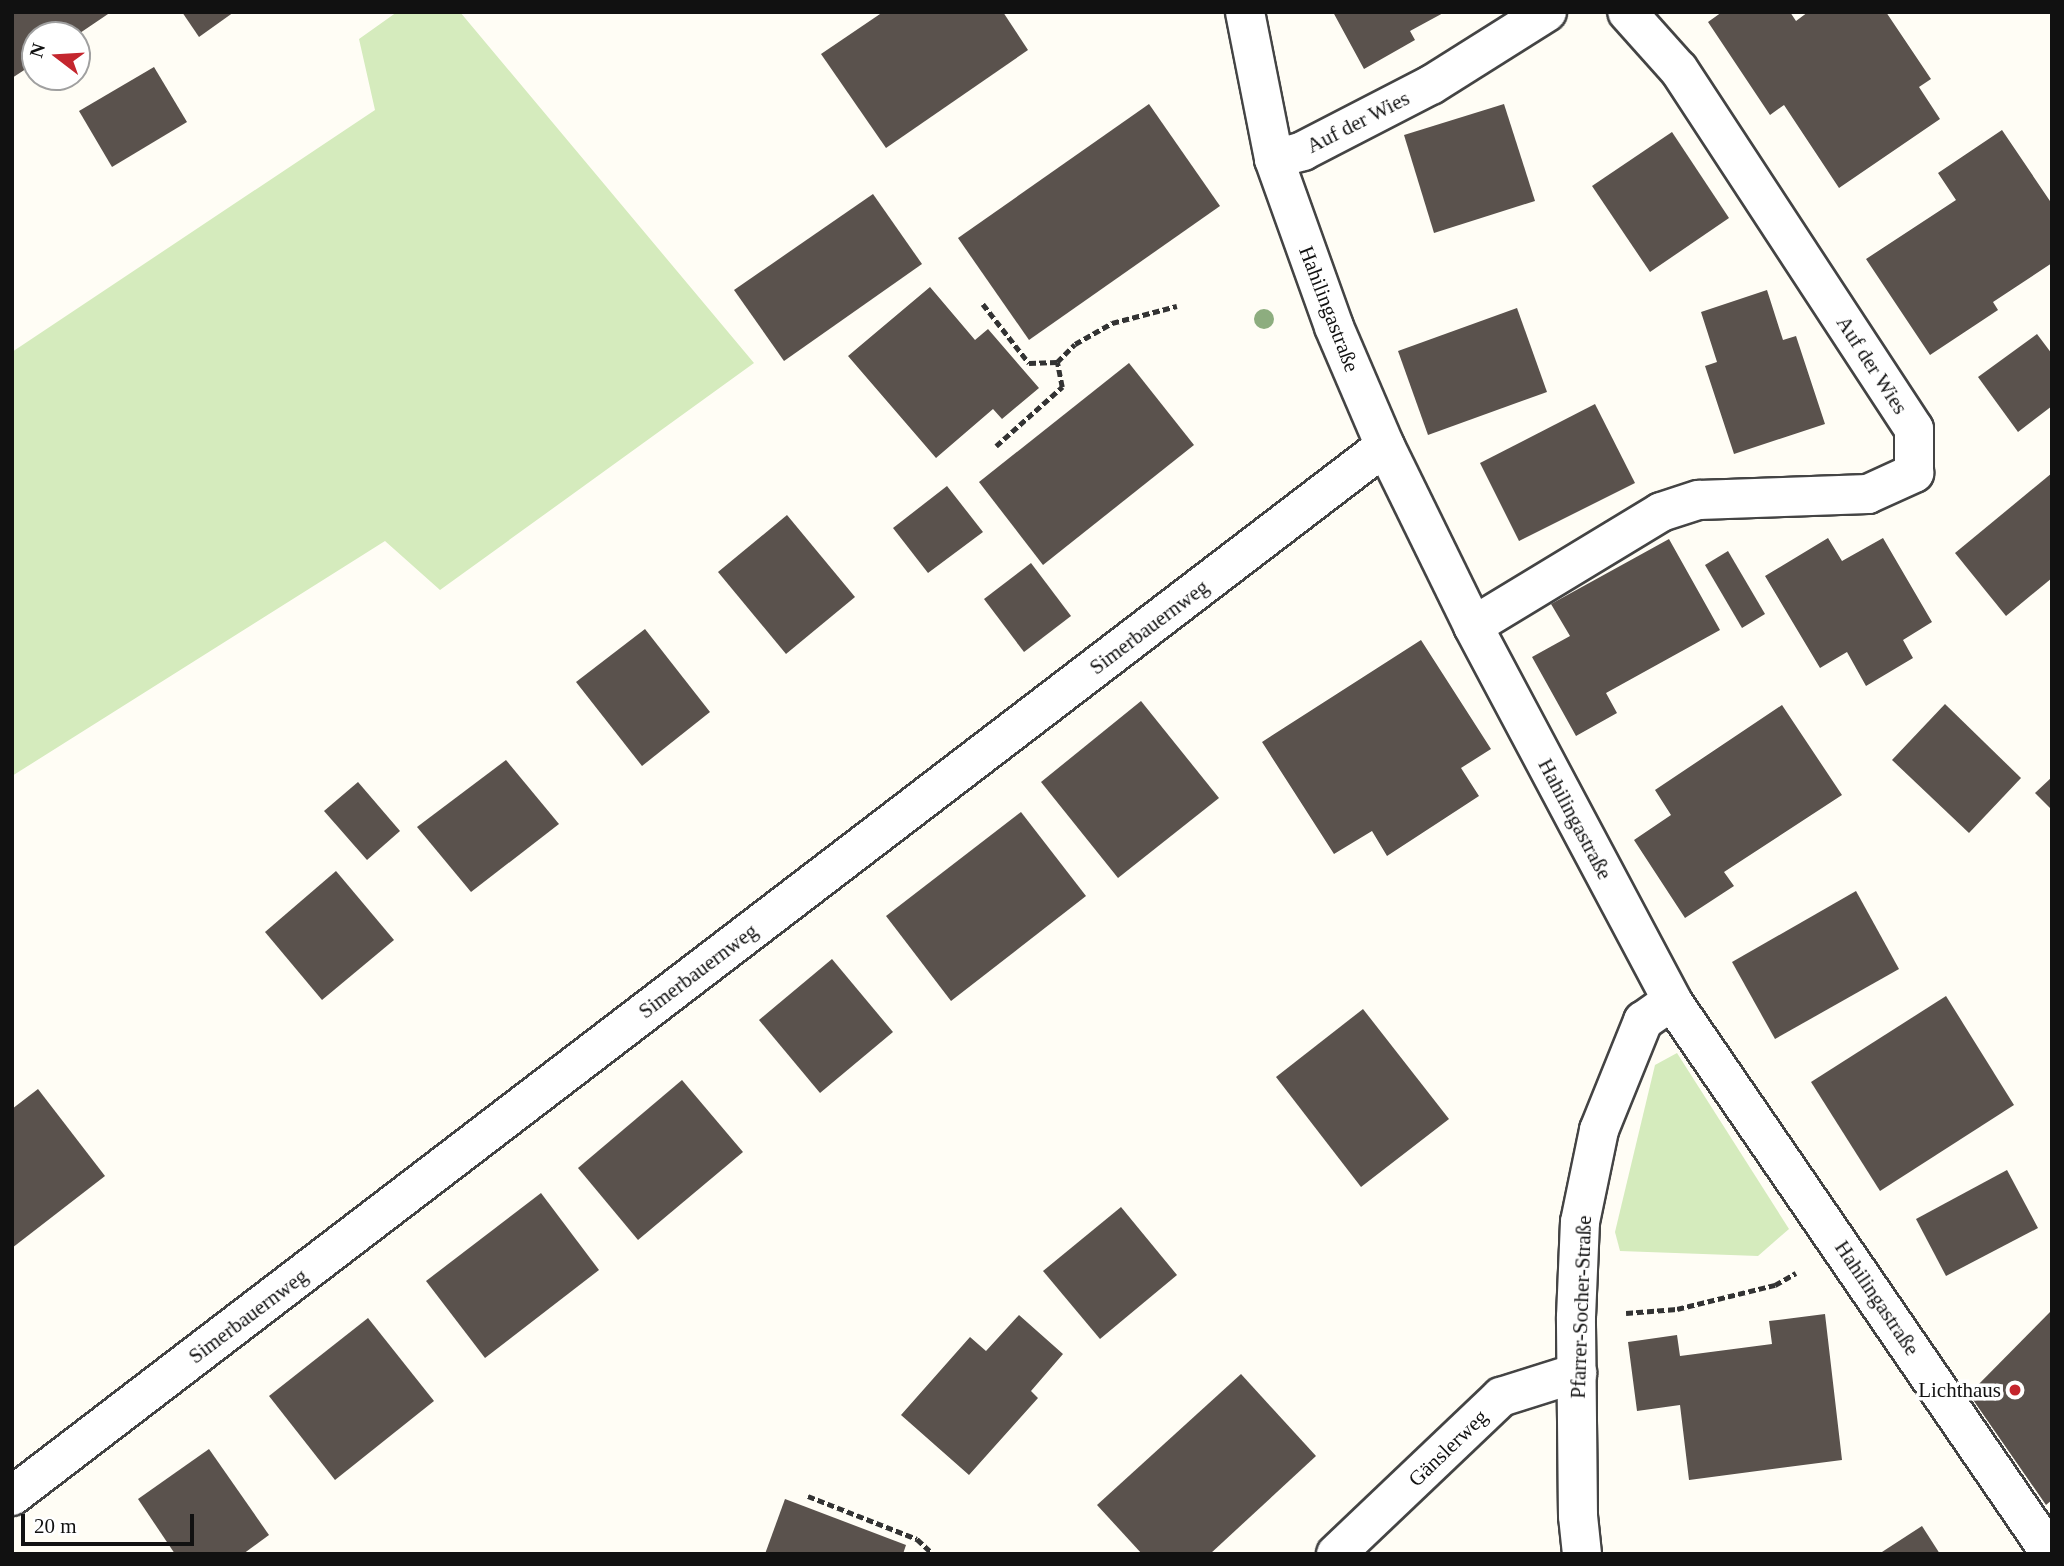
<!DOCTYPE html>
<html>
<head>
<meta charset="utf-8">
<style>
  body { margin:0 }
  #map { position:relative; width:2064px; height:1566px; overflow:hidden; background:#fffdf5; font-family:"Times New Roman",serif }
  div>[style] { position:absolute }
  .green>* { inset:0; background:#d5ebbd }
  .building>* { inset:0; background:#5a524d }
  .path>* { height:4.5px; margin-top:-2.25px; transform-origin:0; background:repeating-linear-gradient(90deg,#333 0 7px,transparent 0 10.5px) }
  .roads { filter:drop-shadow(2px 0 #444) drop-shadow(-2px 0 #444) drop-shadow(0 2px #444) drop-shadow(0 -2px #444) }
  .street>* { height:38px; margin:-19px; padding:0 19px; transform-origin:19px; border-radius:19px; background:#fff }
  .trees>* { width:20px; height:20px; margin:-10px; border-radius:50%; background:#8dad7f }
  .dots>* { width:19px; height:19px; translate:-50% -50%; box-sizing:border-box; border:4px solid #fff; border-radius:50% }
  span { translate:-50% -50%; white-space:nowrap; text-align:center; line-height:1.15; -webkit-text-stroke:7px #fff; paint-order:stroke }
  .street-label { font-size:21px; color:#111 }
  .poi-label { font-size:21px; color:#111 }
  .right { translate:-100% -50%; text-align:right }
  .frame { position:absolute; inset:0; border:14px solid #111; pointer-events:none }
  .north { position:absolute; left:21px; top:21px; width:70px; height:70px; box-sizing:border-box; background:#fff; border:2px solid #a0a0a0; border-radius:50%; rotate:287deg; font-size:19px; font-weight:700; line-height:28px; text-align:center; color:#111 }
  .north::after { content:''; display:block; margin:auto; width:24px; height:32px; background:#c4262e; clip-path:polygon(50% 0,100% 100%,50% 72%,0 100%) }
  .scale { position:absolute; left:21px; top:1514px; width:173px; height:32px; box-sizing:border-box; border:4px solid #111; border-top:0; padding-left:9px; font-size:21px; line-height:24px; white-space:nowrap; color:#111; -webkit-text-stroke:5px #fff; paint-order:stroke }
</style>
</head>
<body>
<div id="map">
  <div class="green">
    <i style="clip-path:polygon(397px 12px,460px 12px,754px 363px,440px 590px,385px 541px,12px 776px,12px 352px,375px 110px,359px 39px)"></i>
    <i style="clip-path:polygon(1677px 1053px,1789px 1229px,1758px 1256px,1620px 1251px,1615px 1232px,1655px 1065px)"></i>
  </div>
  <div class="building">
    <i style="clip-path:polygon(12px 12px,111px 12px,77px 35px,35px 35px,35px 63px,12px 78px)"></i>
    <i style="clip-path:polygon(182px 12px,234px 12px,199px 37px)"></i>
    <i style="clip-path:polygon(883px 12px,1003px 12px,1028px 50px,886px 148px,821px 54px)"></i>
    <i style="clip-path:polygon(1333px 12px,1445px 12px,1410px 31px,1415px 40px,1364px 69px)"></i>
    <i style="clip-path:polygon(1722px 12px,1790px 12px,1796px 21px,1808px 12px,1886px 12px,1931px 79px,1919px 87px,1940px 119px,1839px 188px,1784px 105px,1770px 115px,1708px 22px)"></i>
    <i style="clip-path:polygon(154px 67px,187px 122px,112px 167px,79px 111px)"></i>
    <i style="clip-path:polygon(1149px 104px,1220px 206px,1029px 340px,958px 238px)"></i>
    <i style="clip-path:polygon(1504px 104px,1535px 201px,1434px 233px,1404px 135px)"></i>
    <i style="clip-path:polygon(2002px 130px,2052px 204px,2052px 263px,1993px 302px,1998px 310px,1930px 355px,1866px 259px,1956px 200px,1938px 173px)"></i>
    <i style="clip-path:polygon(1672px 132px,1729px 218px,1650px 272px,1592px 186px)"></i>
    <i style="clip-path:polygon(873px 194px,922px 264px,784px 361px,734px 290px)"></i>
    <i style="clip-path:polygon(930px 287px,975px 340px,988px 329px,1039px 388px,1002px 419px,993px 409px,936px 458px,848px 356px)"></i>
    <i style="clip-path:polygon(1767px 290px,1783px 340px,1796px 336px,1825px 424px,1734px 454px,1705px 366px,1717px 362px,1701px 312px)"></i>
    <i style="clip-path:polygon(1517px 308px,1547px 392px,1428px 435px,1398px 351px)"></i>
    <i style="clip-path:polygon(2037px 334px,2052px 354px,2052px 406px,2018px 432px,1978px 377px)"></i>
    <i style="clip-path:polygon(1129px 363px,1194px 445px,1043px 565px,979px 482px)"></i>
    <i style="clip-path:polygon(1595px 404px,1635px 483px,1519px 541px,1480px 463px)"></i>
    <i style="clip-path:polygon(2052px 473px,2052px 578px,2006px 616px,1955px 553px)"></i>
    <i style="clip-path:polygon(947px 486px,983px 532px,928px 573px,893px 528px)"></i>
    <i style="clip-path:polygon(787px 515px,855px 597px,786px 654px,718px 572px)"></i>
    <i style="clip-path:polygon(1828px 538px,1842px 561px,1883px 538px,1932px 622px,1903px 640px,1913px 658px,1866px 686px,1847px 652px,1820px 668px,1765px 576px)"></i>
    <i style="clip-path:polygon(1669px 539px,1720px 630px,1606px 693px,1617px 713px,1576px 736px,1532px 657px,1570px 636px,1551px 604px)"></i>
    <i style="clip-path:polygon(1728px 551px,1765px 614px,1742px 628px,1705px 565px)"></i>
    <i style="clip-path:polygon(1031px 563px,1071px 616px,1024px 652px,984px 599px)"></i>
    <i style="clip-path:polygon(645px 629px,710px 712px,642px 766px,576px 682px)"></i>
    <i style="clip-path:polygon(1421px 640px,1491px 749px,1461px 768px,1479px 796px,1387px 856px,1372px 831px,1334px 854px,1262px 742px)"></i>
    <i style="clip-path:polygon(1141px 701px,1219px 798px,1118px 878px,1041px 782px)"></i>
    <i style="clip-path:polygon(1945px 704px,2021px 778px,1969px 833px,1892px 760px)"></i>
    <i style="clip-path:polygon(1782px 705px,1842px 795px,1724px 872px,1734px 886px,1685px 918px,1634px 840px,1671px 815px,1655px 790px)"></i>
    <i style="clip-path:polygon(506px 760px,559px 824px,471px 892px,417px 827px)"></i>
    <i style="clip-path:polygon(2052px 777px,2052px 810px,2035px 793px)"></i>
    <i style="clip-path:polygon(358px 782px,400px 831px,367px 860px,324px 811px)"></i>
    <i style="clip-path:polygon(1021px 812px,1086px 896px,951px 1001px,886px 916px)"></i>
    <i style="clip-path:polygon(336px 871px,394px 940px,322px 1000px,265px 932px)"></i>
    <i style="clip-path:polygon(1856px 891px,1899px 969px,1775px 1039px,1732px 962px)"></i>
    <i style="clip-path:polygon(832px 959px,893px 1032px,820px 1093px,759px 1020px)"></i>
    <i style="clip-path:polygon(1946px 996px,2014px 1105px,1880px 1191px,1811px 1082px)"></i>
    <i style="clip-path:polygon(1363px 1009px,1449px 1119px,1361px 1187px,1276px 1077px)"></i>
    <i style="clip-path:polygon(682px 1080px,743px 1152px,638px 1240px,578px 1168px)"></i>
    <i style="clip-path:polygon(38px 1089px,105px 1176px,12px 1248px,12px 1109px)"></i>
    <i style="clip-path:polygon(2007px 1170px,2038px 1228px,1946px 1276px,1916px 1219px)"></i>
    <i style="clip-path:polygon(541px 1193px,599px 1270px,485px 1358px,426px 1281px)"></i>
    <i style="clip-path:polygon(1121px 1207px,1177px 1275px,1100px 1339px,1043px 1271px)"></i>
    <i style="clip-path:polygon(2052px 1310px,2052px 1500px,2046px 1505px,1969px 1394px)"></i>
    <i style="clip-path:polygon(1825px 1314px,1842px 1460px,1689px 1480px,1680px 1405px,1637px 1411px,1628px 1342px,1677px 1335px,1680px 1356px,1772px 1344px,1769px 1321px)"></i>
    <i style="clip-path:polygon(1019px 1315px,1063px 1354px,1031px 1391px,1038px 1398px,969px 1475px,901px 1415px,970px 1337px,986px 1351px)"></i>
    <i style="clip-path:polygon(368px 1318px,434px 1401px,335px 1480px,269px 1396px)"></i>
    <i style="clip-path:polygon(1241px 1374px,1316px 1456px,1210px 1554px,1142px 1554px,1097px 1505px)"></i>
    <i style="clip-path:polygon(209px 1449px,269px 1535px,243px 1554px,175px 1554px,138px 1499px)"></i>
    <i style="clip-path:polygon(785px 1499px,906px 1545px,903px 1554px,765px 1554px)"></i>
    <i style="clip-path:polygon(1922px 1526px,1940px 1554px,1879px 1554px,1885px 1550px)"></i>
  </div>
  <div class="path">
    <i style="left:983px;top:304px;width:75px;rotate:52.1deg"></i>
    <i style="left:1029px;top:363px;width:28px;rotate:-2deg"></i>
    <i style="left:1057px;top:362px;width:25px;rotate:-45deg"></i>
    <i style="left:1075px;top:344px;width:43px;rotate:-29.6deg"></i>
    <i style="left:1112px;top:323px;width:67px;rotate:-14.7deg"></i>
    <i style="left:996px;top:446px;width:89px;rotate:-41.8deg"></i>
    <i style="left:1062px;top:387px;width:25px;rotate:-101deg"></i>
    <i style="left:1626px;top:1313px;width:51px;rotate:-4.5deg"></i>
    <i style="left:1677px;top:1309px;width:101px;rotate:-13.8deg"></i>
    <i style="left:1775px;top:1285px;width:24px;rotate:-30deg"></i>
    <i style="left:808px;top:1496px;width:117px;rotate:21.5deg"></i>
    <i style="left:917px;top:1539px;width:22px;rotate:43deg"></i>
  </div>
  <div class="roads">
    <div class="street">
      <i style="left:1245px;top:12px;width:150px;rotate:78.8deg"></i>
      <i style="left:1274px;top:159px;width:178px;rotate:70.3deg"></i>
      <i style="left:1334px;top:327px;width:129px;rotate:66.8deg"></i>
      <i style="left:1385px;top:446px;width:200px;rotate:63.9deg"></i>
      <i style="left:1473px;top:626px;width:425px;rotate:62deg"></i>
      <i style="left:1672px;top:1001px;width:670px;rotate:55.58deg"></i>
      <i style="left:1274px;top:159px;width:30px;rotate:-15deg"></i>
      <i style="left:1303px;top:151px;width:144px;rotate:-27.3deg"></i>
      <i style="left:1431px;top:85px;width:137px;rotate:-32.2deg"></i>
      <i style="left:1473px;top:626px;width:220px;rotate:-31.2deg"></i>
      <i style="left:1661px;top:512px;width:40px;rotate:-18deg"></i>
      <i style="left:1699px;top:500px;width:169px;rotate:-2deg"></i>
      <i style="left:1868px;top:494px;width:51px;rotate:-24.5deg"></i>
      <i style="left:1914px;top:473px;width:44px;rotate:-90deg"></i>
      <i style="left:1914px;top:429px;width:430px;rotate:-123.2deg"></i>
      <i style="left:1678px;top:69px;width:76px;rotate:-131.8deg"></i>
      <i style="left:12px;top:1496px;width:1728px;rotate:-37.41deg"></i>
      <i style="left:1336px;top:1554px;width:228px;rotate:-43.6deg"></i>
      <i style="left:1501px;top:1397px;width:80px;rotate:-17.5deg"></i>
      <i style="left:1582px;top:1554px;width:38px;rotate:-96deg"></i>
      <i style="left:1578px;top:1516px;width:199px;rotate:-90.6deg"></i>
      <i style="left:1576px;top:1317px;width:95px;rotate:-87.6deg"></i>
      <i style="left:1580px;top:1222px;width:94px;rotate:-78.3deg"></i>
      <i style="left:1599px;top:1130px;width:118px;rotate:-68deg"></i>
      <i style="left:1643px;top:1021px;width:35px;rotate:-35deg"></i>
    </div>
  </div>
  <div class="trees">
    <i style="left:1264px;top:319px"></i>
  </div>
  <div class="dots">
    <i style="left:2015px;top:1390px;background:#c4262e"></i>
  </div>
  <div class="street-label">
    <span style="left:1358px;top:122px;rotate:-27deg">Auf der Wies</span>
    <span style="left:1329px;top:309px;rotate:69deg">Hahilingastraße</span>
    <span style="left:1872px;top:365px;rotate:57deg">Auf der Wies</span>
    <span style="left:1149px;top:627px;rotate:-37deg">Simerbauernweg</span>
    <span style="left:1575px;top:819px;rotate:62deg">Hahilingastraße</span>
    <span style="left:698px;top:971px;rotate:-37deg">Simerbauernweg</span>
    <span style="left:1877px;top:1298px;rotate:56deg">Hahilingastraße</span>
    <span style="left:1581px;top:1307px;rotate:-88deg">Pfarrer-Socher-Straße</span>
    <span style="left:248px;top:1316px;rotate:-37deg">Simerbauernweg</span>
    <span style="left:1448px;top:1448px;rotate:-44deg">Gänslerweg</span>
  </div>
  <div class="poi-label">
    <span class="right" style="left:2001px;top:1390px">Lichthaus</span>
  </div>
  <div class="frame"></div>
  <div class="north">N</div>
  <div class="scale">20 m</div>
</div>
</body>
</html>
